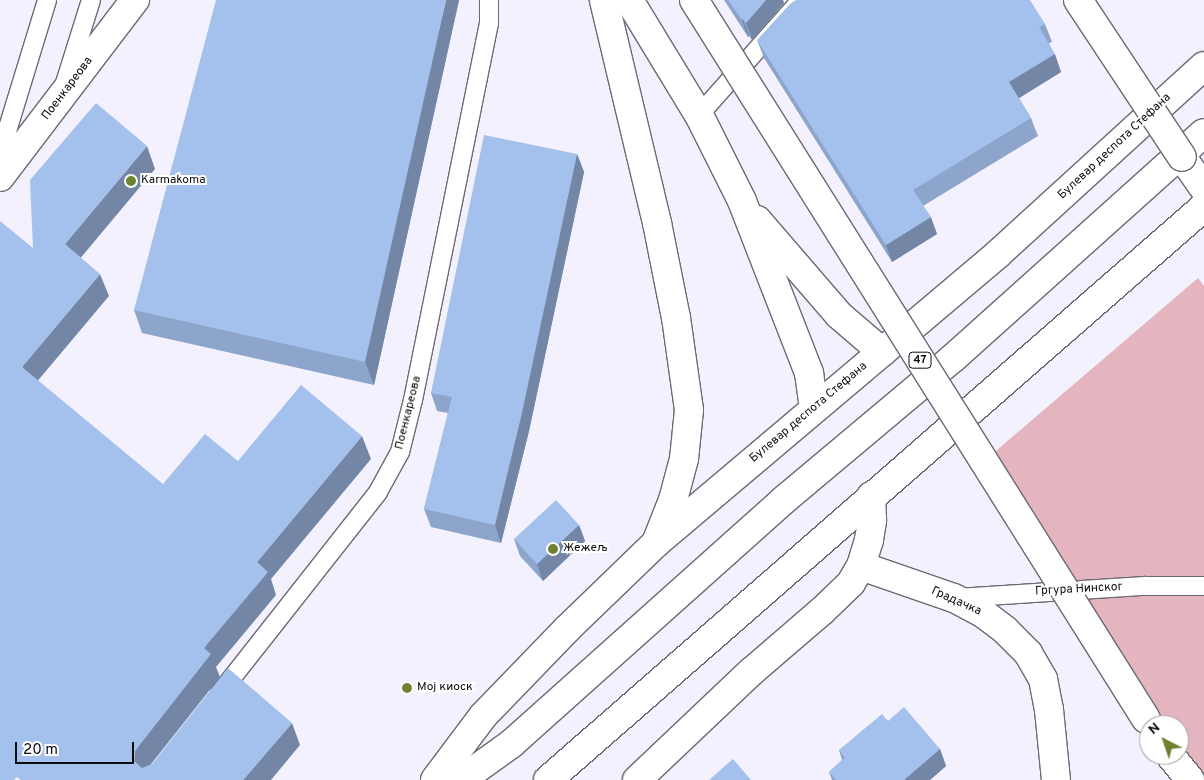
<!DOCTYPE html>
<html>
<head>
<meta charset="utf-8">
<style>
  body { margin:0 }
  #map { position:relative; width:1204px; height:780px; overflow:hidden; background:#f3f1fd; font-family:Overpass,sans-serif }
  div>[style] { position:absolute }
  .green>* { inset:0; background:#e4b5bf }
  .roads { filter:drop-shadow(1px 0 #6c6a74) drop-shadow(-1px 0 #6c6a74) drop-shadow(0 1px #6c6a74) drop-shadow(0 -1px #6c6a74) }
  .service>* { height:18px; margin:-9px; padding:0 9px; transform-origin:9px; border-radius:9px; background:#fff }
  .minor>* { height:28px; margin:-14px; padding:0 14px; transform-origin:14px; border-radius:14px; background:#fff }
  .tertiary>* { height:28px; margin:-14px; padding:0 14px; transform-origin:14px; border-radius:14px; background:#fff }
  .secondary>* { height:28px; margin:-14px; padding:0 14px; transform-origin:14px; border-radius:14px; background:#fff }
  .primary>* { height:28px; margin:-14px; padding:0 14px; transform-origin:14px; border-radius:14px; background:#fff }
  .bridges { filter:drop-shadow(1px 0 #6c6a74) drop-shadow(-1px 0 #6c6a74) drop-shadow(0 1px #6c6a74) drop-shadow(0 -1px #6c6a74) }
  .primary-bridge>* { height:28px; margin:-14px; padding:0 14px; transform-origin:14px; border-radius:14px; background:#fff }
  .wall>* { inset:0; background:#8da5cb }
  .shaded-wall>* { inset:0; background:#7386a5 }
  .building>* { inset:0; background:#a4c0ec }
  .dots>* { width:14px; height:14px; translate:-50% -50%; box-sizing:border-box; border:2px solid #fff; border-radius:50% }
  span { translate:-50% -50%; white-space:nowrap; text-align:center; line-height:1.15; -webkit-text-stroke:4px #fff; paint-order:stroke }
  .shield-label span { padding:1px 4px; background:#fff; border:1px solid; border-radius:4px; -webkit-text-stroke-width:0 }
  .shield-label { font-size:11px; color:#0c0b0f; font-weight:700 }
  .street-label { font-size:12px; color:#0c0b0f }
  .poi-label { font-size:12px; color:#0c0b0f }
  .left { translate:0 -50%; text-align:left }
  .north { position:absolute; left:1139px; top:715px; width:50px; height:50px; box-sizing:border-box; background:#fff; border:1px solid #9e9d9f; border-radius:50%; rotate:319deg; font-size:14px; font-weight:700; line-height:20px; text-align:center; color:#0c0b0f }
  .north::after { content:''; display:block; margin:auto; width:18px; height:22px; background:#6f8232; clip-path:polygon(50% 0,100% 100%,50% 72%,0 100%) }
  .scale { position:absolute; left:15px; top:742px; width:119px; height:22px; box-sizing:border-box; border:2px solid #0c0b0f; border-top:0; padding-left:6px; font-size:15px; line-height:18px; white-space:nowrap; color:#0c0b0f; -webkit-text-stroke:4px #fff; paint-order:stroke }
</style>
</head>
<body>
<div id="map">
  <div class="green">
    <i style="clip-path:polygon(1198px 278px,1204px 286px,1204px 780px,1191px 780px,1179px 755px,1179px 725px,1150px 725px,983px 462px)"></i>
  </div>
  <div class="roads">
    <div class="service">
      <i style="left:65px;top:83px;width:87px;rotate:-72.6deg"></i>
      <i style="left:699px;top:115px;width:154px;rotate:-48.4deg"></i>
      <i style="left:0;top:154px;width:161px;rotate:-73deg"></i>
      <i style="left:957px;top:598px;width:188px;rotate:-3.7deg"></i>
      <i style="left:1145px;top:586px;width:59px"></i>
      <i style="left:220px;top:693px;width:256px;rotate:-51.8deg"></i>
      <i style="left:378px;top:492px;width:46px;rotate:-61.2deg"></i>
      <i style="left:400px;top:452px;width:54px;rotate:-76deg"></i>
      <i style="left:413px;top:400px;width:384px;rotate:-78.6deg"></i>
      <i style="left:489px;top:24px;width:24px;rotate:-90deg"></i>
    </div>
    <div class="minor">
      <i style="left:861px;top:566px;width:98px;rotate:19deg"></i>
      <i style="left:954px;top:598px;width:34px;rotate:28deg"></i>
      <i style="left:984px;top:614px;width:26px;rotate:37deg"></i>
      <i style="left:1005px;top:630px;width:33px;rotate:45deg"></i>
      <i style="left:1028px;top:653px;width:30px;rotate:60deg"></i>
      <i style="left:1043px;top:679px;width:32px;rotate:79deg"></i>
      <i style="left:1049px;top:710px;width:70px;rotate:84.3deg"></i>
      <i style="left:637px;top:780px;width:157px;rotate:-43.5deg"></i>
      <i style="left:751px;top:672px;width:94px;rotate:-40.7deg"></i>
      <i style="left:822px;top:611px;width:40px;rotate:-44deg"></i>
      <i style="left:851px;top:583px;width:20px;rotate:-60deg"></i>
      <i style="left:861px;top:566px;width:27px;rotate:-73deg"></i>
      <i style="left:869px;top:540px;width:20px;rotate:-81deg"></i>
      <i style="left:872px;top:520px;width:24px;rotate:-92deg"></i>
    </div>
    <div class="tertiary">
      <i style="left:629px;top:0;width:135px;rotate:58.7deg"></i>
      <i style="left:699px;top:115px;width:96px;rotate:63.4deg"></i>
      <i style="left:742px;top:201px;width:185px;rotate:68.7deg"></i>
      <i style="left:809px;top:373px;width:34px;rotate:82deg"></i>
      <i style="left:0;top:177px;width:223px;rotate:-52.7deg"></i>
      <i style="left:757px;top:220px;width:125px;rotate:49.2deg"></i>
      <i style="left:839px;top:315px;width:57px;rotate:40.7deg"></i>
    </div>
    <div class="secondary">
      <i style="left:656px;top:543px;width:449px;rotate:-40.2deg"></i>
      <i style="left:999px;top:253px;width:277px;rotate:-42.4deg"></i>
      <i style="left:461px;top:780px;width:62px;rotate:-35.8deg"></i>
      <i style="left:511px;top:744px;width:368px;rotate:-41.8deg"></i>
      <i style="left:785px;top:499px;width:218px;rotate:-40deg"></i>
      <i style="left:952px;top:359px;width:338px;rotate:-41.9deg"></i>
    </div>
    <div class="primary">
      <i style="left:1182px;top:157px;width:39px;rotate:55deg"></i>
      <i style="left:1170px;top:755px;width:32px;rotate:51deg"></i>
      <i style="left:435px;top:780px;width:80px;rotate:-53.1deg"></i>
      <i style="left:483px;top:716px;width:121px;rotate:-46deg"></i>
      <i style="left:567px;top:629px;width:124px;rotate:-44deg"></i>
      <i style="left:656px;top:543px;width:46px;rotate:-68.4deg"></i>
      <i style="left:673px;top:500px;width:42px;rotate:-75deg"></i>
      <i style="left:684px;top:459px;width:49px;rotate:-84.2deg"></i>
      <i style="left:689px;top:410px;width:93px;rotate:-98deg"></i>
      <i style="left:676px;top:318px;width:97px;rotate:-101.3deg"></i>
      <i style="left:657px;top:223px;width:229px;rotate:-103.4deg"></i>
      <i style="left:548px;top:780px;width:871px;rotate:-41.14deg"></i>
    </div>
  </div>
  <div class="bridges">
    <div class="primary-bridge">
      <i style="left:694px;top:0;width:849px;rotate:57.84deg"></i>
      <i style="left:1078px;top:0;width:188px;rotate:56.5deg"></i>
    </div>
  </div>
  <div class="wall">
    <i style="clip-path:polygon(459px 0,374px 385px,142px 333px,134px 310px)"></i>
    <i style="clip-path:polygon(724px 0,783px 0,784px 3px,752px 40px,749px 36px,748px 37px)"></i>
    <i style="clip-path:polygon(1045px 24px,1052px 42px,1049px 43px,1061px 72px,1019px 98px,1031px 118px,1038px 136px,923px 206px,937px 234px,892px 262px,764px 58px,757px 40px)"></i>
    <i style="clip-path:polygon(577px 154px,584px 172px,529px 431px,501px 543px,431px 527px,424px 509px,448px 413px,437px 411px,431px 393px)"></i>
    <i style="clip-path:polygon(579px 525px,585px 541px,543px 581px,520px 556px,514px 539px)"></i>
    <i style="clip-path:polygon(888px 721px,940px 749px,946px 766px,930px 780px,832px 780px,829px 772px,842px 760px,839px 750px)"></i>
  </div>
  <div class="shaded-wall">
    <i style="clip-path:polygon(446px 0,459px 0,374px 385px,365px 362px)"></i>
    <i style="clip-path:polygon(766px 0,783px 0,784px 3px,752px 40px,746px 23px)"></i>
    <i style="clip-path:polygon(743px 19px,749px 36px,748px 37px,742px 20px)"></i>
    <i style="clip-path:polygon(1055px 54px,1061px 72px,1016px 100px,1009px 82px)"></i>
    <i style="clip-path:polygon(147px 146px,155px 169px,73px 267px,65px 244px)"></i>
    <i style="clip-path:polygon(577px 154px,584px 172px,529px 431px,501px 543px,495px 525px)"></i>
    <i style="clip-path:polygon(931px 217px,937px 234px,892px 262px,886px 245px)"></i>
    <i style="clip-path:polygon(100px 274px,109px 296px,30px 390px,22px 367px)"></i>
    <i style="clip-path:polygon(362px 436px,371px 459px,271px 579px,276px 595px,216px 667px,220px 677px,144px 773px,134px 761px,135px 751px,204px 648px,257px 562px)"></i>
    <i style="clip-path:polygon(579px 525px,585px 541px,543px 581px,537px 564px)"></i>
    <i style="clip-path:polygon(292px 723px,300px 745px,271px 780px,243px 780px)"></i>
    <i style="clip-path:polygon(940px 749px,946px 766px,930px 780px,904px 780px)"></i>
  </div>
  <div class="building">
    <i style="clip-path:polygon(216px 0,446px 0,365px 362px,134px 310px)"></i>
    <i style="clip-path:polygon(728px 0,766px 0,746px 23px,743px 19px,742px 20px)"></i>
    <i style="clip-path:polygon(796px 0,1030px 0,1045px 24px,1039px 27px,1055px 54px,1009px 82px,1031px 118px,913px 190px,931px 217px,886px 245px,757px 40px,790px 4px)"></i>
    <i style="clip-path:polygon(96px 103px,147px 146px,65px 244px,100px 274px,22px 367px,163px 484px,205px 434px,238px 461px,301px 385px,362px 436px,257px 562px,268px 572px,204px 648px,211px 654px,135px 751px,134px 761px,142px 768px,152px 764px,228px 668px,292px 723px,243px 780px,21px 780px,17px 777px,14px 780px,0 780px,0 221px,33px 248px,30px 180px)"></i>
    <i style="clip-path:polygon(484px 135px,577px 154px,522px 413px,495px 525px,424px 509px,452px 397px,431px 393px)"></i>
    <i style="clip-path:polygon(556px 500px,579px 525px,537px 564px,514px 539px)"></i>
    <i style="clip-path:polygon(904px 707px,940px 749px,904px 780px,836px 780px,829px 772px,845px 758px,839px 750px,882px 714px,888px 721px)"></i>
    <i style="clip-path:polygon(733px 759px,751px 780px,709px 780px)"></i>
  </div>
  <div class="dots">
    <i style="left:131px;top:181px;background:#6f8232"></i>
    <i style="left:553px;top:549px;background:#6f8232"></i>
    <i style="left:407px;top:688px;background:#6f8232"></i>
  </div>
  <div class="shield-label">
    <span style="left:920px;top:360px">47</span>
  </div>
  <div class="street-label">
    <span style="left:68px;top:89px;rotate:-53deg">Поенкареова</span>
    <span style="left:1115px;top:147px;rotate:-43deg">Булевар деспота Стефана</span>
    <span style="left:409px;top:413px;rotate:-76deg">Поенкареова</span>
    <span style="left:809px;top:413px;rotate:-40deg">Булевар деспота Стефана</span>
    <span style="left:1079px;top:590px;rotate:-3deg">Гргура Нинског</span>
    <span style="left:956px;top:602px;rotate:24deg">Градачка</span>
  </div>
  <div class="poi-label">
    <span class="left" style="left:141px;top:181px">Karmakoma</span>
    <span class="left" style="left:563px;top:549px">Жежељ</span>
    <span class="left" style="left:417px;top:688px">Мој киоск</span>
  </div>
  <div class="north">N</div>
  <div class="scale">20 m</div>
</div>
</body>
</html>
